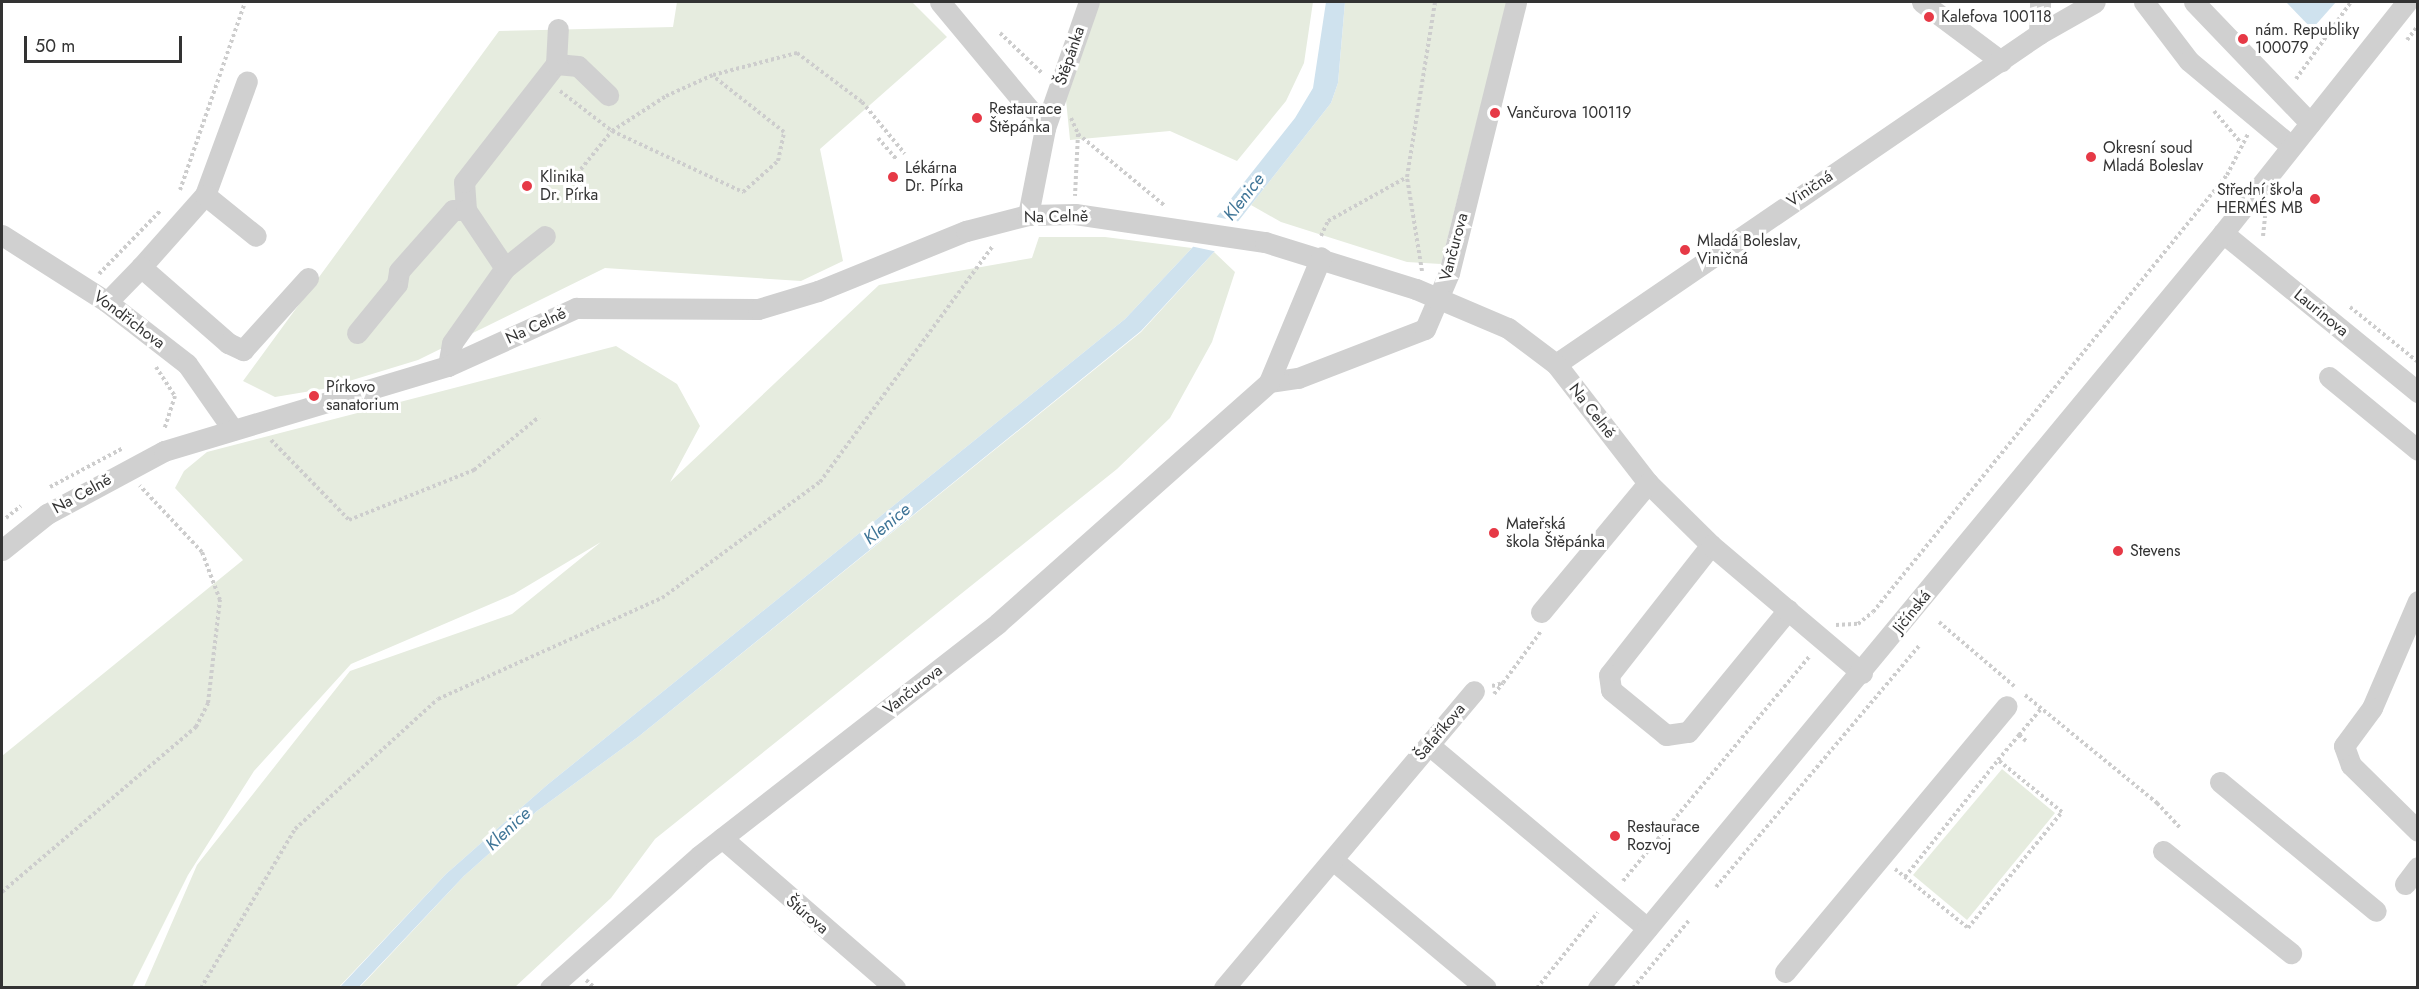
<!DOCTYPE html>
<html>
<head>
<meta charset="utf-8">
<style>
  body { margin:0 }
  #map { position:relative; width:2419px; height:989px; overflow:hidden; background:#fff; font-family:Jost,sans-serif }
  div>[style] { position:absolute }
  .green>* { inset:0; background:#e6ecdf }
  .water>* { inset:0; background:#cfe2ee }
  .pier>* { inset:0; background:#fff }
  .path>* { height:4px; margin-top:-2px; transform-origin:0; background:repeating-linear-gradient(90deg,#cdcdcd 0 3px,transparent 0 6px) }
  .minor>* { height:21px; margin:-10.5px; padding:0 10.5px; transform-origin:10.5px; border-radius:10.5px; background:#d0d0d0 }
  .dots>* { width:16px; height:16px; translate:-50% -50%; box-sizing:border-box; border:3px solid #fff; border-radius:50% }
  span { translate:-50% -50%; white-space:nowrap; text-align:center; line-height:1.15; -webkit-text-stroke:6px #fff; paint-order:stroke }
  .poi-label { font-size:16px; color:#333 }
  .left { translate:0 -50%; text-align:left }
  .right { translate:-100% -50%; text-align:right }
  .street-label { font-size:16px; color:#333 }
  .water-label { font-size:18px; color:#3f7597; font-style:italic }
  .frame { position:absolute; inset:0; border:3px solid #333; pointer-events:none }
  .scale { position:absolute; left:24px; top:36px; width:158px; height:27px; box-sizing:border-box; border:3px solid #333; border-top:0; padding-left:8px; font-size:18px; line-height:21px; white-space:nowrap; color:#333; -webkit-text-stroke:4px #fff; paint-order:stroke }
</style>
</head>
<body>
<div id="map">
  <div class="green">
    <i style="clip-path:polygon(677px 2px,912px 2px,947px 37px,820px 149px,843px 261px,801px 281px,605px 268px,418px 360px,323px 389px,275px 397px,243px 381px,499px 31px,673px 27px)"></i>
    <i style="clip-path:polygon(1096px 2px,1313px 2px,1304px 63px,1286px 101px,1237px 161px,1170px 131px,1070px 140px,1065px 90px)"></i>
    <i style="clip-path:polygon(1345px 2px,1507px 2px,1441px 264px,1407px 262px,1281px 222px,1251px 205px,1331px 103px,1338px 83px)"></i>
    <i style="clip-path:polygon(1039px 237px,1105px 237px,1192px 248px,1125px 319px,547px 785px,446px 874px,339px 987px,144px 987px,197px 865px,350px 671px,512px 614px,601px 542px,514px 594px,351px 664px,254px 771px,188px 875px,132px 987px,2px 988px,2px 756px,243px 560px,175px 488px,184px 471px,207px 452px,616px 346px,677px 384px,700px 426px,670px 482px,879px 285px,1032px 258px)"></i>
    <i style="clip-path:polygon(1214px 252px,1235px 272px,1212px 342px,1170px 418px,1117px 469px,655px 839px,611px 898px,515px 987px,359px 988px,464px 876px,537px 811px,638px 737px,1141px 332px)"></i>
    <i style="clip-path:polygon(2002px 769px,2055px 813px,1967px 920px,1913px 875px)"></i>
  </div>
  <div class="water">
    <i style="clip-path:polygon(1326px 2px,1345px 2px,1338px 83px,1331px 103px,1214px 252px,1141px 331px,638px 737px,537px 811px,464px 876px,359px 987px,339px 988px,446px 874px,547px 785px,1125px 319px,1192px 248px,1295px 118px,1313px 88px)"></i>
    <i style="clip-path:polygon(2286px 2px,2336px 2px,2312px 29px)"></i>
  </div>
  <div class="pier">
    <i style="clip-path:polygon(1212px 216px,1241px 222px,1218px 252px,1190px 246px)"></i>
  </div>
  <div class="path">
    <i style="left:1000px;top:33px;width:59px;rotate:43.6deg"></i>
    <i style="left:2407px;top:40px;width:18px;rotate:-52deg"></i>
    <i style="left:2296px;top:79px;width:95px;rotate:-54.5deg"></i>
    <i style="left:560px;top:91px;width:66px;rotate:37.6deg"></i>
    <i style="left:612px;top:131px;width:64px;rotate:-32.9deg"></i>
    <i style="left:666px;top:96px;width:51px;rotate:-24.1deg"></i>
    <i style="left:713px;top:75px;width:87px;rotate:-14.7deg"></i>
    <i style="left:797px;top:53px;width:81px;rotate:37deg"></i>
    <i style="left:862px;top:102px;width:67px;rotate:50.4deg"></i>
    <i style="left:2214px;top:111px;width:42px;rotate:49.8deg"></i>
    <i style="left:1071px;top:118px;width:17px;rotate:66deg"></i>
    <i style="left:1078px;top:134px;width:62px;rotate:92.8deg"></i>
    <i style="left:1078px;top:134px;width:113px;rotate:39.6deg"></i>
    <i style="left:878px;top:138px;width:29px;rotate:49deg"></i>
    <i style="left:577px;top:174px;width:55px;rotate:-50.9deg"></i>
    <i style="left:612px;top:131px;width:145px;rotate:25deg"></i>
    <i style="left:743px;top:192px;width:47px;rotate:-41.5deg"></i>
    <i style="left:778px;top:161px;width:30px;rotate:-78deg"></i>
    <i style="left:784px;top:132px;width:90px;rotate:-141.7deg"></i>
    <i style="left:180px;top:190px;width:199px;rotate:-70.9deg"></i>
    <i style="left:1321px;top:236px;width:17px;rotate:-65deg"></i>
    <i style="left:1328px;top:221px;width:90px;rotate:-29.1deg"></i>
    <i style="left:2263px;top:236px;width:20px;rotate:-84deg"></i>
    <i style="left:1422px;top:271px;width:95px;rotate:-99.1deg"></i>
    <i style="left:1407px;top:177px;width:177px;rotate:-80.9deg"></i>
    <i style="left:99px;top:274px;width:89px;rotate:-45.9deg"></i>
    <i style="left:2350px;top:307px;width:87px;rotate:39deg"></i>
    <i style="left:156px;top:367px;width:35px;rotate:57deg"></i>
    <i style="left:175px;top:396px;width:35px;rotate:108deg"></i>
    <i style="left:271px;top:440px;width:112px;rotate:45.7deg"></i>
    <i style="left:349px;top:520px;width:135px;rotate:-21.8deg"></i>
    <i style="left:474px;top:470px;width:84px;rotate:-39.2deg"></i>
    <i style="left:50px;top:487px;width:83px;rotate:-28.1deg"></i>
    <i style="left:6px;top:518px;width:19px;rotate:-39deg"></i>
    <i style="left:1939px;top:622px;width:99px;rotate:40.5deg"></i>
    <i style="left:1836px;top:625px;width:22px;rotate:-3deg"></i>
    <i style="left:1858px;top:624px;width:19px;rotate:-39deg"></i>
    <i style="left:1873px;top:612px;width:562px;rotate:-50.99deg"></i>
    <i style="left:2227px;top:175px;width:46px;rotate:-62.9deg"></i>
    <i style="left:1492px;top:686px;width:11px;rotate:-15deg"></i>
    <i style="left:1503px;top:683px;width:64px;rotate:-53.8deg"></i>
    <i style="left:1494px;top:694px;width:14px;rotate:-51deg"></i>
    <i style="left:2025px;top:695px;width:171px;rotate:39.3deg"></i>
    <i style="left:2157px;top:803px;width:35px;rotate:47deg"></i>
    <i style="left:2026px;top:741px;width:9px;rotate:-139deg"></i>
    <i style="left:2019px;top:735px;width:34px;rotate:-50deg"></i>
    <i style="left:1895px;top:869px;width:94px;rotate:38.9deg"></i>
    <i style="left:1968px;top:928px;width:149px;rotate:-51deg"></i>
    <i style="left:2062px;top:812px;width:82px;rotate:-140.9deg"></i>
    <i style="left:1998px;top:760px;width:33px;rotate:-50deg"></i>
    <i style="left:1905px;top:877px;width:149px;rotate:-51.5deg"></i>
    <i style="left:1623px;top:881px;width:293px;rotate:-50.3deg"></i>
    <i style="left:1716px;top:887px;width:315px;rotate:-49.9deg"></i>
    <i style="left:2px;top:892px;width:255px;rotate:-40.4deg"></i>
    <i style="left:196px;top:727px;width:27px;rotate:-63deg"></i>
    <i style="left:208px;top:703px;width:104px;rotate:-83.4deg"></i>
    <i style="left:220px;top:600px;width:51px;rotate:-110.6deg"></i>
    <i style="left:202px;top:552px;width:91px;rotate:-133.2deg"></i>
    <i style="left:586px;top:980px;width:12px;rotate:42deg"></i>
    <i style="left:201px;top:988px;width:185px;rotate:-59.4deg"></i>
    <i style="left:295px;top:829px;width:193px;rotate:-42.3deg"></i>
    <i style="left:438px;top:699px;width:246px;rotate:-24.3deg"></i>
    <i style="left:662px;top:598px;width:196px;rotate:-36.3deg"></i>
    <i style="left:820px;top:482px;width:293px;rotate:-53.8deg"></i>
    <i style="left:1537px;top:988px;width:97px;rotate:-51.2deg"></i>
    <i style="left:1633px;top:988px;width:89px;rotate:-50.4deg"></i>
  </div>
  <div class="minor">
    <i style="left:940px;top:2px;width:164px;rotate:50.2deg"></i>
    <i style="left:1922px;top:2px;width:99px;rotate:36.8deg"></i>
    <i style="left:2144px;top:2px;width:74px;rotate:52.7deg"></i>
    <i style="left:2189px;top:61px;width:133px;rotate:39.8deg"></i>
    <i style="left:2194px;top:2px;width:168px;rotate:46.2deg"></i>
    <i style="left:2039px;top:34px;width:32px;rotate:-88deg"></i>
    <i style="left:556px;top:64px;width:22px;rotate:5deg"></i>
    <i style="left:578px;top:66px;width:42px;rotate:44deg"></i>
    <i style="left:205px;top:195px;width:121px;rotate:-69.8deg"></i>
    <i style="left:466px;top:210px;width:28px;rotate:-94deg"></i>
    <i style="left:464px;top:182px;width:150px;rotate:-52.1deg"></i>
    <i style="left:556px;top:64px;width:35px;rotate:-87deg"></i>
    <i style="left:1028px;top:215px;width:89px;rotate:-78.9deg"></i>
    <i style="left:1045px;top:128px;width:133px;rotate:-70.8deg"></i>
    <i style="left:2223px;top:233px;width:252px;rotate:39.2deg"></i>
    <i style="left:2px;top:235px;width:125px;rotate:32.5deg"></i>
    <i style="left:107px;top:302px;width:101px;rotate:37.8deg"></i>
    <i style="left:187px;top:364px;width:80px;rotate:55.1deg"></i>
    <i style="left:141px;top:267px;width:96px;rotate:-48.4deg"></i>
    <i style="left:205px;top:195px;width:65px;rotate:38.8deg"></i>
    <i style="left:107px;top:302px;width:49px;rotate:-45.8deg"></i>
    <i style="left:141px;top:267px;width:116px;rotate:41.1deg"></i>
    <i style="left:228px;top:343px;width:17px;rotate:25deg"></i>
    <i style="left:243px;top:350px;width:97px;rotate:-47.9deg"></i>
    <i style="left:357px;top:333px;width:63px;rotate:-50.8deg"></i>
    <i style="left:397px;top:284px;width:13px;rotate:-81deg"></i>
    <i style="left:399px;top:271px;width:81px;rotate:-48.5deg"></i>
    <i style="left:453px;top:210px;width:13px"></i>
    <i style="left:466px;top:210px;width:70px;rotate:56.1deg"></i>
    <i style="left:1556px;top:364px;width:585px;rotate:-34.34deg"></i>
    <i style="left:2039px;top:34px;width:64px;rotate:-29.7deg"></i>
    <i style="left:448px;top:366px;width:23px;rotate:-80deg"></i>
    <i style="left:452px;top:343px;width:92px;rotate:-54.8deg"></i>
    <i style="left:505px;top:268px;width:51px;rotate:-38.7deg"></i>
    <i style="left:2329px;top:377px;width:115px;rotate:39.4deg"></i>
    <i style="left:1269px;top:382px;width:29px;rotate:-8deg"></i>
    <i style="left:1298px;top:378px;width:136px;rotate:-21.1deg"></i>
    <i style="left:1425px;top:329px;width:61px;rotate:-66.8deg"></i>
    <i style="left:1449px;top:273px;width:279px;rotate:-76.1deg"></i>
    <i style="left:1711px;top:545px;width:165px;rotate:128.1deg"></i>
    <i style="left:1609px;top:675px;width:15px;rotate:82deg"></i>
    <i style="left:1611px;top:690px;width:71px;rotate:39.3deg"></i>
    <i style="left:1666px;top:735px;width:22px;rotate:-8deg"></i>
    <i style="left:1688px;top:732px;width:158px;rotate:-50.7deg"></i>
    <i style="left:2px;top:550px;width:58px;rotate:-38.7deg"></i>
    <i style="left:47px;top:514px;width:133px;rotate:-28.3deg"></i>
    <i style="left:164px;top:451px;width:296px;rotate:-16.7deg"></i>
    <i style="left:448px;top:366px;width:141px;rotate:-24.4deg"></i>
    <i style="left:576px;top:308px;width:182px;rotate:0.3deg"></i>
    <i style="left:758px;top:309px;width:63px;rotate:-16.7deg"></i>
    <i style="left:818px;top:291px;width:160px;rotate:-22.1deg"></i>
    <i style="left:966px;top:231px;width:64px;rotate:-14.5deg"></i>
    <i style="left:1028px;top:215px;width:47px;rotate:-1.2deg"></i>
    <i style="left:1075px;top:214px;width:192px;rotate:8.4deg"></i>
    <i style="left:1265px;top:242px;width:158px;rotate:17.3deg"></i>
    <i style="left:1416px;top:289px;width:100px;rotate:23deg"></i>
    <i style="left:1508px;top:328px;width:60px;rotate:36.9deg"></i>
    <i style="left:1556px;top:364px;width:150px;rotate:52.3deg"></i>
    <i style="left:1648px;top:483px;width:88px;rotate:44.5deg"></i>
    <i style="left:1711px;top:545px;width:198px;rotate:40.3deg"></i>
    <i style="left:2418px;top:601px;width:116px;rotate:113.3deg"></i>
    <i style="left:2372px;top:708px;width:47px;rotate:126.4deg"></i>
    <i style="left:2344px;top:746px;width:20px;rotate:70deg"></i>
    <i style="left:2351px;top:765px;width:94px;rotate:44.6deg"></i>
    <i style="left:1541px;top:612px;width:168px;rotate:-50.3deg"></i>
    <i style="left:1429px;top:745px;width:285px;rotate:40deg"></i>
    <i style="left:2220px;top:782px;width:202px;rotate:39.6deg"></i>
    <i style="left:722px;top:838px;width:229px;rotate:40.9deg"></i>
    <i style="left:2163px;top:851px;width:164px;rotate:38.6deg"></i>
    <i style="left:1333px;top:860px;width:199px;rotate:39.9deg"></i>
    <i style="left:2405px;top:884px;width:21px;rotate:-53deg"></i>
    <i style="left:1785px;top:972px;width:346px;rotate:-50.2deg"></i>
    <i style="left:550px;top:988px;width:199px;rotate:-41.5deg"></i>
    <i style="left:699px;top:856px;width:379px;rotate:-37.9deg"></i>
    <i style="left:998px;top:623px;width:363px;rotate:-41.6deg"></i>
    <i style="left:1269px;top:382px;width:135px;rotate:-67.4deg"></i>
    <i style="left:1224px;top:988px;width:388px;rotate:-49.9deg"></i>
    <i style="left:1598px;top:988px;width:980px;rotate:-50.38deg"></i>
    <i style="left:2223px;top:233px;width:295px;rotate:-51.5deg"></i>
  </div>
  <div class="dots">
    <i style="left:1929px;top:17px;background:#e63946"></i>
    <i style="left:2243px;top:39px;background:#e63946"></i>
    <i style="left:1495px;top:113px;background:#e63946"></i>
    <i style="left:977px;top:118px;background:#e63946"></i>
    <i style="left:2091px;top:157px;background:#e63946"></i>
    <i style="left:893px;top:177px;background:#e63946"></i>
    <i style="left:527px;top:186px;background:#e63946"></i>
    <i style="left:2315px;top:199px;background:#e63946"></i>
    <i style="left:1685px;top:250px;background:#e63946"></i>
    <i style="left:314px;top:396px;background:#e63946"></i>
    <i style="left:1494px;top:533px;background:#e63946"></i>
    <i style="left:2118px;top:551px;background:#e63946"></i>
    <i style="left:1615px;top:836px;background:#e63946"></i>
  </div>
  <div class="poi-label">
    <span class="left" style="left:1941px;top:17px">Kalefova 100118</span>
    <span class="left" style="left:2255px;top:39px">nám. Republiky<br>100079</span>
    <span class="left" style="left:989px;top:118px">Restaurace<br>Štěpánka</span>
    <span class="left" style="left:1507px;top:113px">Vančurova 100119</span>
    <span class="left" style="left:2103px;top:157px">Okresní soud<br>Mladá Boleslav</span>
    <span class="left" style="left:905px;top:177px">Lékárna<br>Dr. Pírka</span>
    <span class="left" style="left:540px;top:186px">Klinika<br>Dr. Pírka</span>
    <span class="right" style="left:2303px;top:199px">Střední škola<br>HERMÉS MB</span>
    <span class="left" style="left:1697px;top:250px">Mladá Boleslav,<br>Viničná</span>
    <span class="left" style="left:326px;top:396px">Pírkovo<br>sanatorium</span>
    <span class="left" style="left:1506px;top:533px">Mateřská<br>škola Štěpánka</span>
    <span class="left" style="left:2130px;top:551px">Stevens</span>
    <span class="left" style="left:1627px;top:836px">Restaurace<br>Rozvoj</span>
  </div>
  <div class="street-label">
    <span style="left:1070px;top:56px;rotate:-71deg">Štěpánka</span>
    <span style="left:1810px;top:189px;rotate:-34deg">Viničná</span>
    <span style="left:1056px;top:217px;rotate:-1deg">Na Celně</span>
    <span style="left:1454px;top:247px;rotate:-75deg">Vančurova</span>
    <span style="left:2321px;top:313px;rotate:39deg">Laurinova</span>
    <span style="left:129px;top:320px;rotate:37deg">Vondřichova</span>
    <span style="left:536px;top:326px;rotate:-25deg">Na Celně</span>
    <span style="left:1592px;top:411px;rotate:52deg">Na Celně</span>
    <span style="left:82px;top:494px;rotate:-29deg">Na Celně</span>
    <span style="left:1912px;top:612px;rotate:-51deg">Jičínská</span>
    <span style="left:913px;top:690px;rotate:-38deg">Vančurova</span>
    <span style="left:1440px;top:732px;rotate:-50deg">Šafaříkova</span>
    <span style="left:807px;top:915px;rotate:40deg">Štúrova</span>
  </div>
  <div class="water-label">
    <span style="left:1244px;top:197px;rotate:-52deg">Klenice</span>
    <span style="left:887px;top:524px;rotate:-39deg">Klenice</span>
    <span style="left:508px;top:829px;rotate:-43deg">Klenice</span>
  </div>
  <div class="frame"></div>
  <div class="scale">50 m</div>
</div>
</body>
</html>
